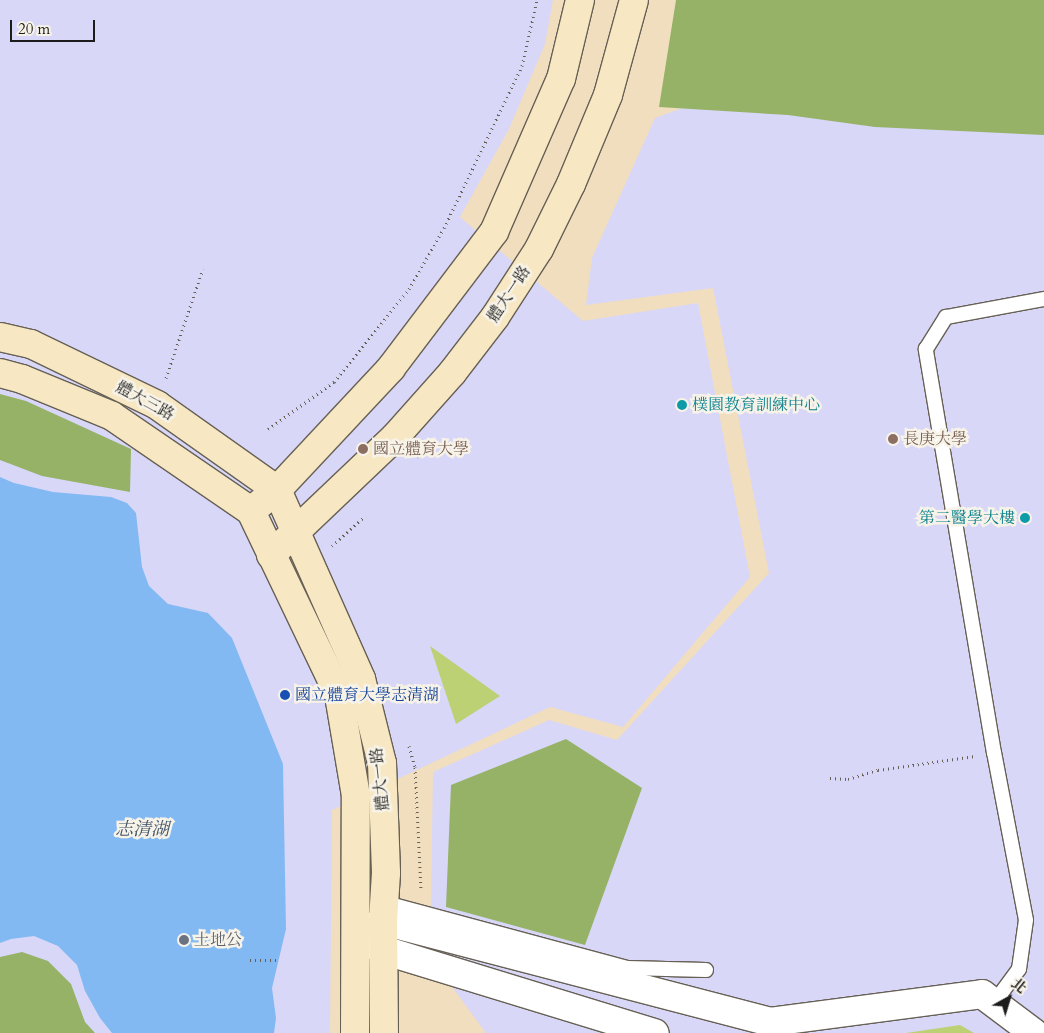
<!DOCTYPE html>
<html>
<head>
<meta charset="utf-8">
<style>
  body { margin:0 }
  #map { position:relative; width:1044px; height:1033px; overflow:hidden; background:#f1debf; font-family:Cardo,"Noto Serif TC",serif }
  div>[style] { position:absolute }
  .built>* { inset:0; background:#d8d7f8 }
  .green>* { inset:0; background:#bcd074 }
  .forest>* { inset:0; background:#95b266 }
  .water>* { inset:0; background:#83b9f2 }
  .path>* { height:3px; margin-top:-1.5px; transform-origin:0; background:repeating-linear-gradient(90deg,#676055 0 1px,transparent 0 5px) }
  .roads { filter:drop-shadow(1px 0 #676055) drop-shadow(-1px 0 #676055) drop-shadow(0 1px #676055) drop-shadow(0 -1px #676055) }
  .lane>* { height:14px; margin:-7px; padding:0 7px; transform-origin:7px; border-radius:7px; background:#fff }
  .street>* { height:28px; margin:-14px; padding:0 14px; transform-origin:14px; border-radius:14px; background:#fff }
  .secondary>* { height:28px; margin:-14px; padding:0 14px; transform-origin:14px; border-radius:14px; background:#f7e8c3 }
  .dots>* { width:14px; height:14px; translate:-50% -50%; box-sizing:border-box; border:2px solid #f7f3e8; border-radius:50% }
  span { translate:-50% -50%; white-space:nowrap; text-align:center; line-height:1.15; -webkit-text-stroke:5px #f7f3e8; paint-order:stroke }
  .street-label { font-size:16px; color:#1c1c1c }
  .culture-label { font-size:16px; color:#0d838f }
  .left { translate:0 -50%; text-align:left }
  .right { translate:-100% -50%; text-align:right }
  .education-label { font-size:16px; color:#785e54 }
  .transit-label { font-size:16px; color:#164399 }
  .worship-label { font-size:16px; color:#5b616d }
  .water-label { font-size:18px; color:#405367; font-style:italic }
  .north { position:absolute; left:984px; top:973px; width:50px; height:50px; -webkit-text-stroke:4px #f7f3e8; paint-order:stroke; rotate:39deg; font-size:14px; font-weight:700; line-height:20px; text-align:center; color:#1c1c1c }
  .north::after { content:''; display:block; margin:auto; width:18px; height:22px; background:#1c1c1c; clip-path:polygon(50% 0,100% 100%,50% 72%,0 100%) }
  .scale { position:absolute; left:10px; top:20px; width:85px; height:22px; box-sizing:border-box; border:2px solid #1c1c1c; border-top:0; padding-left:6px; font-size:15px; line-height:18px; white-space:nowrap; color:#1c1c1c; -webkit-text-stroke:4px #f7f3e8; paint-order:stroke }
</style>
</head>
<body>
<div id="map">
  <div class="built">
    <i style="clip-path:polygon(0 0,553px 0,545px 44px,509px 129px,460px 217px,583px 321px,698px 303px,750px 577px,623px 727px,550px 707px,332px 810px,330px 1033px,0 1033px)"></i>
    <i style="clip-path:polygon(980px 0,1044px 0,1044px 1033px,486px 1033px,430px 957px,433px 772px,549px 720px,617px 740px,769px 573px,713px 288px,586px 305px,592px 258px,655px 118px)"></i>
  </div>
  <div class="green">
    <i style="clip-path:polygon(430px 646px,500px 696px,456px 724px)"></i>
    <i style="clip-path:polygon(960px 1025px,974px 1033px,906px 1033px)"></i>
  </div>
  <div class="forest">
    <i style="clip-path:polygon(676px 0,1044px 0,1044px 135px,875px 127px,788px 115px,659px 107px)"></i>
    <i style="clip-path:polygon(0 394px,26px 401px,131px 449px,130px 492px,42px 476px,0 460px)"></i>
    <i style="clip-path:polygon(566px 739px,642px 788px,585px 945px,446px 907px,451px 785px)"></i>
    <i style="clip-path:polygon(22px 952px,48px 961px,71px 984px,85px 1022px,95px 1033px,0 1033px,0 957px)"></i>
  </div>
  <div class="water">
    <i style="clip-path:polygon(0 477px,14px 483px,53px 492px,111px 497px,127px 503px,136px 513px,142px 567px,149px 586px,168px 604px,208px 613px,232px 638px,283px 764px,286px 929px,272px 988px,276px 1018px,274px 1033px,112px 1033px,100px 1018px,85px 991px,77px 965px,58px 946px,34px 936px,11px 939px,0 943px)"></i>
  </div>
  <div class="path">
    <i style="left:166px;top:378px;width:115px;rotate:-71.3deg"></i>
    <i style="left:268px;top:429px;width:81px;rotate:-35.5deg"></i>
    <i style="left:334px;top:382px;width:119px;rotate:-51.1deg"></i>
    <i style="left:409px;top:289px;width:70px;rotate:-60.2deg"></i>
    <i style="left:444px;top:228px;width:180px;rotate:-64.3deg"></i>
    <i style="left:522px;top:66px;width:68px;rotate:-77.2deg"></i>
    <i style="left:417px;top:457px;width:21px;rotate:-45deg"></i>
    <i style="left:332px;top:546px;width:45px;rotate:-42.3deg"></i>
    <i style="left:409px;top:746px;width:22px;rotate:74deg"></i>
    <i style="left:415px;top:767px;width:124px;rotate:87.2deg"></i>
    <i style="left:830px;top:778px;width:18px;rotate:3deg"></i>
    <i style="left:848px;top:779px;width:31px;rotate:-17deg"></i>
    <i style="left:878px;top:770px;width:98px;rotate:-8.2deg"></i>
    <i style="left:250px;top:960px;width:30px"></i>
  </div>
  <div class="roads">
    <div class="lane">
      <i style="left:386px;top:903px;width:250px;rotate:15.1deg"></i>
      <i style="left:627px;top:968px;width:79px;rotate:1.5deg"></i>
      <i style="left:994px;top:1003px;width:42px;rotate:-53.7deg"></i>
      <i style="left:1019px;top:969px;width:49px;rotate:-81.9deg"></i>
      <i style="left:1026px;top:920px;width:170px;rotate:-100.8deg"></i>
      <i style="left:994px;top:753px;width:410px;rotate:-99.6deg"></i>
      <i style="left:926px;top:349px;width:38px;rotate:-58deg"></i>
      <i style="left:946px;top:317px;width:100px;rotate:-10.4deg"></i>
    </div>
    <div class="street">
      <i style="left:364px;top:932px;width:22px;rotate:-30deg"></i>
      <i style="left:383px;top:921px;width:400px;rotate:14.6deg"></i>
      <i style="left:770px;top:1022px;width:214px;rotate:-7.5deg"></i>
      <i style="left:982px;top:994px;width:65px;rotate:36.9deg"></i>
      <i style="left:364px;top:940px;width:21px;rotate:28deg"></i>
      <i style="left:383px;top:950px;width:284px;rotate:17deg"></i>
    </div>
    <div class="secondary">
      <i style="left:0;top:337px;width:32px;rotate:13deg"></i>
      <i style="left:31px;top:344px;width:140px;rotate:25.8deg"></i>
      <i style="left:157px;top:405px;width:147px;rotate:35.3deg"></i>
      <i style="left:0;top:373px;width:23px;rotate:15deg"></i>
      <i style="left:22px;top:379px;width:97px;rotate:22.3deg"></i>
      <i style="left:112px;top:416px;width:168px;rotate:34.4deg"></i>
      <i style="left:277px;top:490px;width:207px;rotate:66deg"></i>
      <i style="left:361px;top:679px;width:87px;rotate:76deg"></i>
      <i style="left:382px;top:763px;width:110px;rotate:87.9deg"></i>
      <i style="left:386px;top:873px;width:48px;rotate:93.6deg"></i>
      <i style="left:383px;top:921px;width:112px;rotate:89.5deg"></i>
      <i style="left:271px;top:555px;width:171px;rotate:-43.6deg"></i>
      <i style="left:395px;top:437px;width:86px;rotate:-48.3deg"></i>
      <i style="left:452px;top:373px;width:71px;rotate:-52.5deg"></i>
      <i style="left:495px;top:317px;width:81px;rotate:-57.1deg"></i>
      <i style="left:539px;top:249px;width:72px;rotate:-63.8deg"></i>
      <i style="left:571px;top:184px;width:96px;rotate:-67.4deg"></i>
      <i style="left:608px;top:95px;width:98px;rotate:-74.7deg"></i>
      <i style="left:355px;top:1033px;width:237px;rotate:-89.8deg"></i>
      <i style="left:356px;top:796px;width:102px;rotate:-99.6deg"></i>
      <i style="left:339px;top:695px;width:204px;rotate:-115.6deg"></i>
      <i style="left:251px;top:511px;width:33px;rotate:-39deg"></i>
      <i style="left:277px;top:490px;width:167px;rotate:-46.9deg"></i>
      <i style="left:391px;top:368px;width:171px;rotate:-52.9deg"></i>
      <i style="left:494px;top:232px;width:167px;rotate:-66.4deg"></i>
      <i style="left:561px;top:79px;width:81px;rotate:-76.5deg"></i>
    </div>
  </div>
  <div class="dots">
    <i style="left:682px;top:405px;background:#0f9aa8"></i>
    <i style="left:893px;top:439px;background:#8d6e63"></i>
    <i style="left:363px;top:449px;background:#8d6e63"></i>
    <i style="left:1025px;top:518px;background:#0f9aa8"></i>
    <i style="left:285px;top:695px;background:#1a4fb4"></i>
    <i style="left:184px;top:940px;background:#6b7280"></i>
  </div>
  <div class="street-label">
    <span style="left:509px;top:294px;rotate:-56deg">體大一路</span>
    <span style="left:145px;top:401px;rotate:29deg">體大三路</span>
    <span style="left:380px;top:779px;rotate:-96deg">體大一路</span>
  </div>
  <div class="culture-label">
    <span class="left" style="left:692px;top:405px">樸園教育訓練中心</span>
    <span class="right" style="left:1015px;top:518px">第二醫學大樓</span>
  </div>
  <div class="education-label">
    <span class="left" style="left:903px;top:439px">長庚大學</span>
    <span class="left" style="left:373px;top:449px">國立體育大學</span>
  </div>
  <div class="transit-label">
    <span class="left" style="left:295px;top:695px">國立體育大學志清湖</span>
  </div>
  <div class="worship-label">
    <span class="left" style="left:194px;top:940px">土地公</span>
  </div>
  <div class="water-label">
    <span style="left:142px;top:830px">志清湖</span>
  </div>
  <div class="north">北</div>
  <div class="scale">20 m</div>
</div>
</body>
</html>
